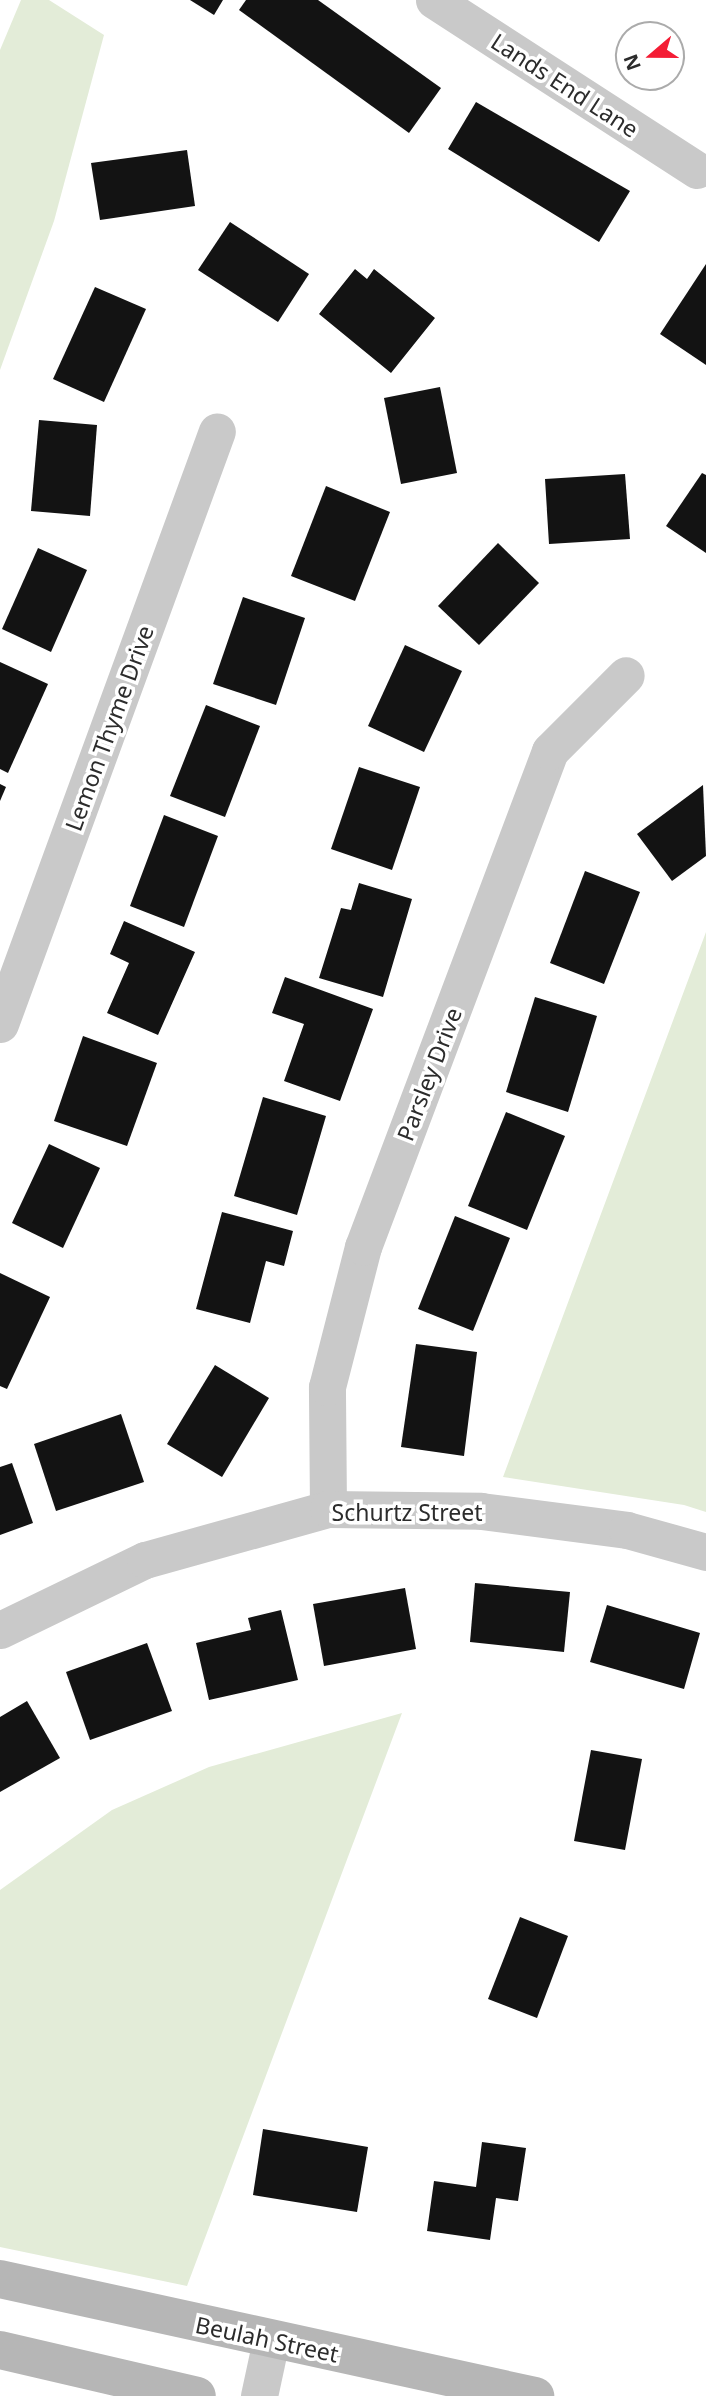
<!DOCTYPE html>
<html>
<head>
<meta charset="utf-8">
<style>
  body { margin:0 }
  #map { position:relative; width:706px; height:2396px; overflow:hidden; background:#fff; font-family:"Noto Sans",sans-serif }
  div>[style] { position:absolute }
  .green>* { inset:0; background:#e3ecd8 }
  .building>* { inset:0; background:#131313 }
  .street>* { height:37px; margin:-18.5px; padding:0 18.5px; transform-origin:18.5px; border-radius:18.5px; background:#c9c9c9 }
  .secondary>* { height:38px; margin:-19px; padding:0 19px; transform-origin:19px; border-radius:19px; background:#b6b6b6 }
  span { translate:-50% -50%; white-space:nowrap; text-align:center; line-height:1.15; -webkit-text-stroke:7px #fff; paint-order:stroke }
  .street-label { font-size:23px; color:#2c2c2c }
  .north { position:absolute; left:615px; top:21px; width:70px; height:70px; box-sizing:border-box; background:#fff; border:2px solid #ababab; border-radius:50%; rotate:250deg; font-size:19px; font-weight:700; line-height:28px; text-align:center; color:#2c2c2c }
  .north::after { content:''; display:block; margin:auto; width:24px; height:32px; background:#f41d35; clip-path:polygon(50% 0,100% 100%,50% 72%,0 100%) }
</style>
</head>
<body>
<div id="map">
  <div class="green">
    <i style="clip-path:polygon(21px 0,49px 0,104px 35px,54px 221px,0 370px,0 50px)"></i>
    <i style="clip-path:polygon(706px 932px,706px 1512px,684px 1505px,503px 1477px)"></i>
    <i style="clip-path:polygon(402px 1713px,187px 2286px,0 2247px,0 1890px,112px 1810px,209px 1767px)"></i>
  </div>
  <div class="building">
    <i style="clip-path:polygon(190px 0,223px 0,214px 15px)"></i>
    <i style="clip-path:polygon(246px 0,318px 0,441px 88px,409px 133px,239px 10px)"></i>
    <i style="clip-path:polygon(476px 102px,630px 191px,599px 242px,448px 149px)"></i>
    <i style="clip-path:polygon(187px 150px,195px 206px,100px 220px,91px 163px)"></i>
    <i style="clip-path:polygon(230px 222px,309px 274px,278px 322px,198px 270px)"></i>
    <i style="clip-path:polygon(706px 264px,706px 365px,660px 334px)"></i>
    <i style="clip-path:polygon(355px 269px,367px 279px,374px 269px,435px 318px,391px 373px,319px 314px)"></i>
    <i style="clip-path:polygon(95px 287px,146px 309px,104px 402px,53px 379px)"></i>
    <i style="clip-path:polygon(440px 387px,457px 473px,401px 484px,384px 398px)"></i>
    <i style="clip-path:polygon(39px 420px,97px 425px,90px 516px,31px 511px)"></i>
    <i style="clip-path:polygon(702px 473px,706px 475px,706px 553px,666px 526px)"></i>
    <i style="clip-path:polygon(625px 474px,630px 539px,549px 544px,545px 479px)"></i>
    <i style="clip-path:polygon(326px 486px,390px 512px,355px 601px,291px 576px)"></i>
    <i style="clip-path:polygon(498px 543px,539px 583px,479px 645px,438px 606px)"></i>
    <i style="clip-path:polygon(38px 548px,87px 570px,51px 652px,2px 629px)"></i>
    <i style="clip-path:polygon(243px 597px,305px 618px,276px 705px,213px 684px)"></i>
    <i style="clip-path:polygon(405px 645px,462px 671px,424px 752px,368px 726px)"></i>
    <i style="clip-path:polygon(0 662px,48px 684px,8px 773px,0 769px)"></i>
    <i style="clip-path:polygon(206px 705px,260px 726px,225px 817px,170px 796px)"></i>
    <i style="clip-path:polygon(359px 767px,420px 787px,392px 870px,331px 849px)"></i>
    <i style="clip-path:polygon(0 784px,6px 787px,0 801px)"></i>
    <i style="clip-path:polygon(703px 785px,706px 856px,672px 881px,637px 834px)"></i>
    <i style="clip-path:polygon(164px 815px,218px 836px,184px 927px,130px 906px)"></i>
    <i style="clip-path:polygon(585px 871px,640px 892px,604px 984px,550px 963px)"></i>
    <i style="clip-path:polygon(359px 883px,412px 899px,383px 997px,319px 978px,341px 908px,351px 910px)"></i>
    <i style="clip-path:polygon(124px 921px,195px 952px,158px 1035px,107px 1013px,129px 963px,110px 954px)"></i>
    <i style="clip-path:polygon(285px 977px,373px 1009px,340px 1101px,284px 1081px,304px 1024px,272px 1013px)"></i>
    <i style="clip-path:polygon(535px 997px,597px 1016px,568px 1112px,506px 1092px)"></i>
    <i style="clip-path:polygon(83px 1036px,157px 1063px,127px 1146px,54px 1121px)"></i>
    <i style="clip-path:polygon(263px 1097px,326px 1116px,297px 1215px,234px 1196px)"></i>
    <i style="clip-path:polygon(506px 1112px,565px 1136px,527px 1230px,468px 1206px)"></i>
    <i style="clip-path:polygon(49px 1144px,100px 1168px,63px 1248px,12px 1223px)"></i>
    <i style="clip-path:polygon(222px 1212px,293px 1231px,284px 1266px,266px 1261px,250px 1323px,196px 1309px)"></i>
    <i style="clip-path:polygon(455px 1216px,510px 1238px,473px 1331px,418px 1309px)"></i>
    <i style="clip-path:polygon(0 1273px,50px 1297px,7px 1389px,0 1386px)"></i>
    <i style="clip-path:polygon(416px 1344px,477px 1352px,464px 1456px,401px 1447px)"></i>
    <i style="clip-path:polygon(215px 1365px,269px 1398px,222px 1477px,167px 1444px)"></i>
    <i style="clip-path:polygon(121px 1414px,144px 1482px,56px 1511px,34px 1444px)"></i>
    <i style="clip-path:polygon(12px 1463px,33px 1523px,0 1535px,0 1467px)"></i>
    <i style="clip-path:polygon(475px 1583px,570px 1592px,564px 1652px,470px 1642px)"></i>
    <i style="clip-path:polygon(405px 1588px,416px 1649px,324px 1666px,313px 1604px)"></i>
    <i style="clip-path:polygon(607px 1605px,700px 1633px,684px 1689px,590px 1662px)"></i>
    <i style="clip-path:polygon(281px 1610px,298px 1680px,209px 1700px,196px 1643px,251px 1630px,248px 1618px)"></i>
    <i style="clip-path:polygon(147px 1643px,172px 1711px,90px 1740px,66px 1672px)"></i>
    <i style="clip-path:polygon(27px 1701px,60px 1758px,0 1792px,0 1717px)"></i>
    <i style="clip-path:polygon(591px 1750px,642px 1759px,625px 1850px,574px 1841px)"></i>
    <i style="clip-path:polygon(520px 1917px,568px 1936px,537px 2018px,488px 1999px)"></i>
    <i style="clip-path:polygon(263px 2129px,368px 2147px,357px 2212px,253px 2195px)"></i>
    <i style="clip-path:polygon(482px 2142px,526px 2148px,518px 2201px,496px 2198px,490px 2240px,427px 2231px,434px 2181px,476px 2187px)"></i>
  </div>
  <div class="street">
    <i style="left:434px;top:0;width:313px;rotate:32.9deg"></i>
    <i style="left:0;top:1024px;width:631px;rotate:-69.9deg"></i>
    <i style="left:328px;top:1509px;width:122px;rotate:-90.5deg"></i>
    <i style="left:327px;top:1387px;width:145px;rotate:-75.6deg"></i>
    <i style="left:363px;top:1247px;width:530px;rotate:-69.34deg"></i>
    <i style="left:550px;top:751px;width:107px;rotate:-45deg"></i>
    <i style="left:0;top:1630px;width:161px;rotate:-25.8deg"></i>
    <i style="left:145px;top:1560px;width:190px;rotate:-15.6deg"></i>
    <i style="left:328px;top:1509px;width:153px;rotate:0.7deg"></i>
    <i style="left:481px;top:1511px;width:147px;rotate:7.4deg"></i>
    <i style="left:627px;top:1530px;width:82px;rotate:15.6deg"></i>
    <i style="left:259px;top:2396px;width:57px;rotate:-77.9deg"></i>
  </div>
  <div class="secondary">
    <i style="left:0;top:2279px;width:548px;rotate:12.34deg"></i>
    <i style="left:0;top:2350px;width:202px;rotate:13.1deg"></i>
  </div>
  <div class="street-label">
    <span style="left:565px;top:85px;rotate:33deg">Lands End Lane</span>
    <span style="left:109px;top:728px;rotate:-70deg">Lemon Thyme Drive</span>
    <span style="left:429px;top:1074px;rotate:-69deg">Parsley Drive</span>
    <span style="left:407px;top:1512px">Schurtz Street</span>
    <span style="left:267px;top:2339px;rotate:12deg">Beulah Street</span>
  </div>
  <div class="north">N</div>
</div>
</body>
</html>
